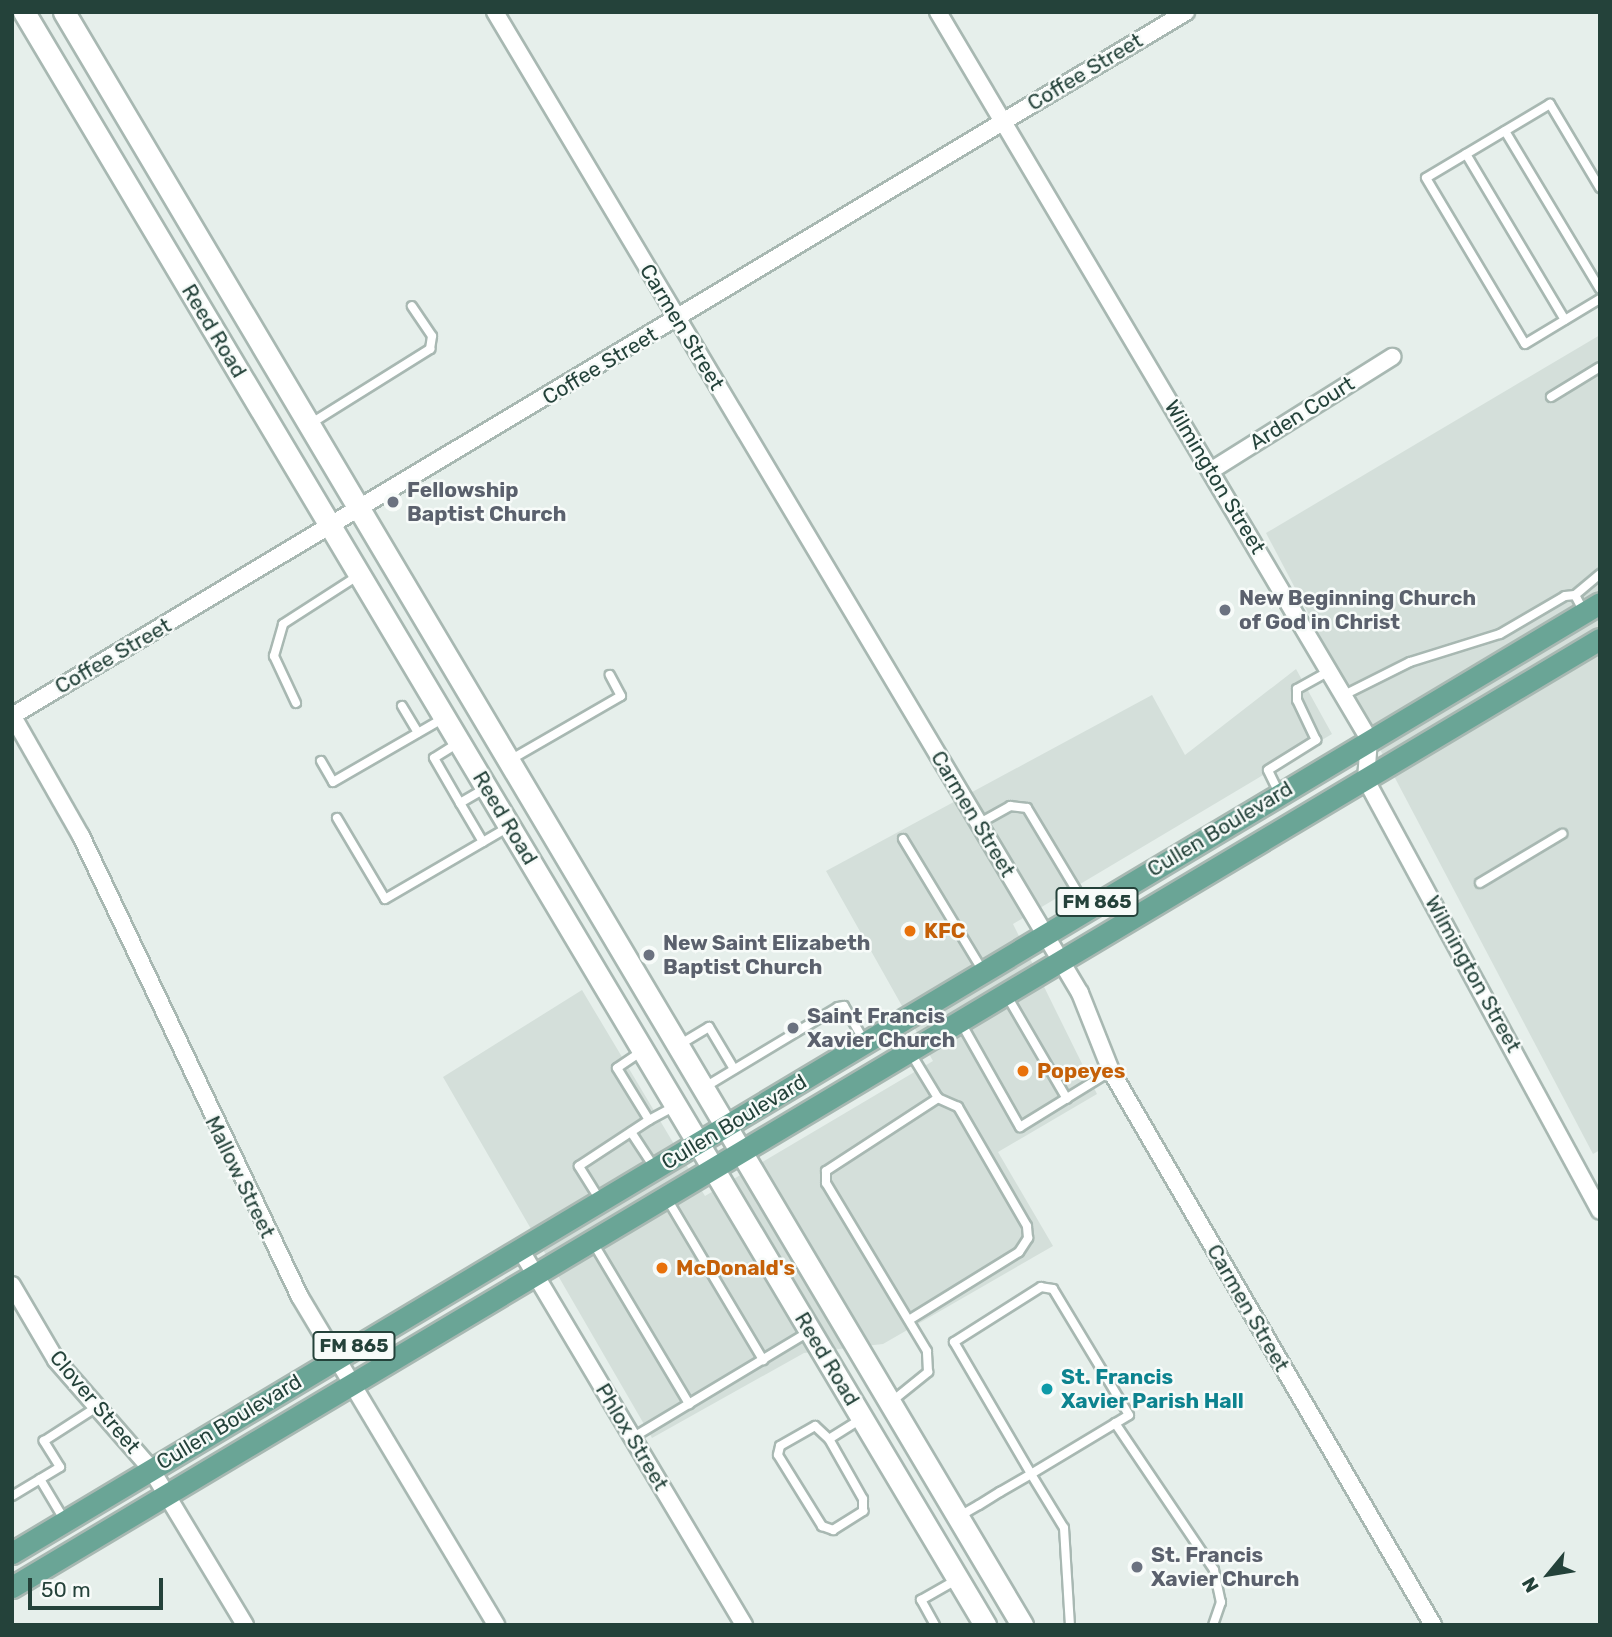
<!DOCTYPE html>
<html>
<head>
<meta charset="utf-8">
<style>
  body { margin:0 }
  #map { position:relative; width:1612px; height:1637px; overflow:hidden; background:#e6efeb; font-family:Rubik,sans-serif }
  div>[style] { position:absolute }
  .built>* { inset:0; background:#d4dfda }
  .roads { filter:drop-shadow(2px 0 #a8b8b2) drop-shadow(-2px 0 #a8b8b2) drop-shadow(0 2px #a8b8b2) drop-shadow(0 -2px #a8b8b2) }
  .lane>* { height:8px; margin:-4px; padding:0 4px; transform-origin:4px; border-radius:4px; background:#fff }
  .street>* { height:16px; margin:-8px; padding:0 8px; transform-origin:8px; border-radius:8px; background:#fff }
  .secondary>* { height:21px; margin:-10.5px; padding:0 10.5px; transform-origin:10.5px; border-radius:10.5px; background:#fff }
  .primary>* { height:21px; margin:-10.5px; padding:0 10.5px; transform-origin:10.5px; border-radius:10.5px; background:#6aa596 }
  .dots>* { width:19px; height:19px; translate:-50% -50%; box-sizing:border-box; border:4px solid #f7fbf9; border-radius:50% }
  span { translate:-50% -50%; white-space:nowrap; text-align:center; line-height:1.15; -webkit-text-stroke:5px #f7fbf9; paint-order:stroke }
  .shield-label span { padding:2px 5px; background:#f7fbf9; border:2px solid; border-radius:5px; -webkit-text-stroke-width:0 }
  .shield-label { font-size:19px; color:#24423a; font-weight:700 }
  .street-label { font-size:21px; color:#24423a }
  .worship-label { font-size:21px; color:#5b616d; font-weight:700 }
  .left { translate:0 -50%; text-align:left }
  .food-label { font-size:21px; color:#c56008; font-weight:700 }
  .culture-label { font-size:21px; color:#0d838f; font-weight:700 }
  .frame { position:absolute; inset:0; border:14px solid #24423a; pointer-events:none }
  .north { position:absolute; left:1514px; top:1539px; width:70px; height:70px; -webkit-text-stroke:5px #f7fbf9; paint-order:stroke; rotate:240deg; font-size:19px; font-weight:700; line-height:28px; text-align:center; color:#24423a }
  .north::after { content:''; display:block; margin:auto; width:24px; height:32px; background:#24423a; clip-path:polygon(50% 0,100% 100%,50% 72%,0 100%) }
  .scale { position:absolute; left:28px; top:1578px; width:135px; height:32px; box-sizing:border-box; border:4px solid #24423a; border-top:0; padding-left:9px; font-size:21px; line-height:24px; white-space:nowrap; color:#24423a; -webkit-text-stroke:5px #f7fbf9; paint-order:stroke }
</style>
</head>
<body>
<div id="map">
  <div class="built">
    <i style="clip-path:polygon(1600px 335px,1600px 1150px,1593px 1154px,1266px 533px)"></i>
    <i style="clip-path:polygon(1296px 669px,1332px 734px,1013px 924px,1097px 1094px,998px 1152px,1053px 1246px,883px 1344px,804px 1353px,652px 1438px,443px 1077px,582px 990px,705px 1196px,933px 1061px,826px 871px,1152px 695px,1185px 755px)"></i>
  </div>
  <div class="roads">
    <div class="lane">
      <i style="left:1505px;top:131px;width:184px;rotate:59deg"></i>
      <i style="left:1466px;top:154px;width:193px;rotate:59.2deg"></i>
      <i style="left:1600px;top:188px;width:98px;rotate:-120.8deg"></i>
      <i style="left:1550px;top:104px;width:144px;rotate:149.2deg"></i>
      <i style="left:1426px;top:178px;width:193px;rotate:59.2deg"></i>
      <i style="left:1525px;top:344px;width:87px;rotate:-31deg"></i>
      <i style="left:1551px;top:397px;width:57px;rotate:-31.5deg"></i>
      <i style="left:310px;top:424px;width:142px;rotate:-32deg"></i>
      <i style="left:430px;top:349px;width:13px;rotate:-81deg"></i>
      <i style="left:432px;top:336px;width:36px;rotate:-124deg"></i>
      <i style="left:1575px;top:595px;width:33px;rotate:-40deg"></i>
      <i style="left:1344px;top:695px;width:74px;rotate:-26.6deg"></i>
      <i style="left:1410px;top:662px;width:94px;rotate:-17.3deg"></i>
      <i style="left:1500px;top:634px;width:75px;rotate:-30.3deg"></i>
      <i style="left:1565px;top:596px;width:10px;rotate:-6deg"></i>
      <i style="left:1575px;top:595px;width:19px;rotate:62deg"></i>
      <i style="left:296px;top:703px;width:52px;rotate:-115.1deg"></i>
      <i style="left:274px;top:656px;width:33px;rotate:-74deg"></i>
      <i style="left:283px;top:624px;width:90px;rotate:-32.8deg"></i>
      <i style="left:402px;top:706px;width:31px;rotate:59deg"></i>
      <i style="left:458px;top:743px;width:28px;rotate:148deg"></i>
      <i style="left:434px;top:758px;width:52px;rotate:60deg"></i>
      <i style="left:510px;top:760px;width:128px;rotate:-30deg"></i>
      <i style="left:621px;top:696px;width:24px;rotate:-118deg"></i>
      <i style="left:321px;top:761px;width:24px;rotate:60deg"></i>
      <i style="left:333px;top:782px;width:126px;rotate:-30deg"></i>
      <i style="left:1279px;top:793px;width:25px;rotate:-116deg"></i>
      <i style="left:1268px;top:770px;width:57px;rotate:-32deg"></i>
      <i style="left:1316px;top:740px;width:44px;rotate:-115.4deg"></i>
      <i style="left:1297px;top:700px;width:11px;rotate:-90deg"></i>
      <i style="left:1297px;top:689px;width:37px;rotate:-29deg"></i>
      <i style="left:337px;top:818px;width:94px;rotate:59.3deg"></i>
      <i style="left:385px;top:899px;width:141px;rotate:-30.2deg"></i>
      <i style="left:978px;top:824px;width:37px;rotate:-29deg"></i>
      <i style="left:1010px;top:806px;width:17px;rotate:7deg"></i>
      <i style="left:1027px;top:808px;width:117px;rotate:59deg"></i>
      <i style="left:903px;top:839px;width:154px;rotate:58.8deg"></i>
      <i style="left:483px;top:842px;width:45px;rotate:-120.5deg"></i>
      <i style="left:460px;top:803px;width:30px;rotate:-30deg"></i>
      <i style="left:1480px;top:883px;width:96px;rotate:-30.9deg"></i>
      <i style="left:1007px;top:996px;width:119px;rotate:59.8deg"></i>
      <i style="left:960px;top:1021px;width:122px;rotate:60.5deg"></i>
      <i style="left:1020px;top:1127px;width:107px;rotate:-31.6deg"></i>
      <i style="left:679px;top:1045px;width:35px;rotate:-31deg"></i>
      <i style="left:709px;top:1027px;width:49px;rotate:59.2deg"></i>
      <i style="left:705px;top:1087px;width:155px;rotate:-31deg"></i>
      <i style="left:838px;top:1007px;width:6px;rotate:-9deg"></i>
      <i style="left:844px;top:1006px;width:39px;rotate:60deg"></i>
      <i style="left:649px;top:1120px;width:27px;rotate:-28deg"></i>
      <i style="left:631px;top:1132px;width:42px;rotate:56.7deg"></i>
      <i style="left:666px;top:1197px;width:190px;rotate:59.2deg"></i>
      <i style="left:600px;top:1200px;width:40px;rotate:-122deg"></i>
      <i style="left:579px;top:1166px;width:84px;rotate:-33.3deg"></i>
      <i style="left:649px;top:1120px;width:61px;rotate:-121.6deg"></i>
      <i style="left:617px;top:1068px;width:29px;rotate:-34deg"></i>
      <i style="left:592px;top:1241px;width:190px;rotate:59.2deg"></i>
      <i style="left:909px;top:1320px;width:129px;rotate:-31.7deg"></i>
      <i style="left:1019px;top:1252px;width:17px;rotate:-57deg"></i>
      <i style="left:1028px;top:1238px;width:12px;rotate:-95deg"></i>
      <i style="left:1027px;top:1226px;width:138px;rotate:-120.1deg"></i>
      <i style="left:958px;top:1107px;width:22px;rotate:-156deg"></i>
      <i style="left:891px;top:1402px;width:48px;rotate:-39deg"></i>
      <i style="left:928px;top:1372px;width:21px;rotate:-93deg"></i>
      <i style="left:927px;top:1351px;width:196px;rotate:-121deg"></i>
      <i style="left:826px;top:1183px;width:12px;rotate:-90deg"></i>
      <i style="left:826px;top:1171px;width:134px;rotate:-33.1deg"></i>
      <i style="left:938px;top:1098px;width:54px;rotate:-121.3deg"></i>
      <i style="left:1115px;top:1423px;width:177px;rotate:56deg"></i>
      <i style="left:1214px;top:1570px;width:33px;rotate:78deg"></i>
      <i style="left:1221px;top:1602px;width:24px;rotate:109deg"></i>
      <i style="left:632px;top:1438px;width:208px;rotate:-31deg"></i>
      <i style="left:829px;top:1439px;width:19px;rotate:-137deg"></i>
      <i style="left:815px;top:1426px;width:40px;rotate:150.3deg"></i>
      <i style="left:780px;top:1446px;width:9px;rotate:103deg"></i>
      <i style="left:778px;top:1455px;width:84px;rotate:58.2deg"></i>
      <i style="left:822px;top:1526px;width:12px;rotate:20deg"></i>
      <i style="left:833px;top:1530px;width:36px;rotate:-32deg"></i>
      <i style="left:863px;top:1511px;width:12px;rotate:-90deg"></i>
      <i style="left:863px;top:1499px;width:69px;rotate:-119.5deg"></i>
      <i style="left:829px;top:1439px;width:36px;rotate:-32deg"></i>
      <i style="left:40px;top:1479px;width:49px;rotate:59.2deg"></i>
      <i style="left:12px;top:1496px;width:56px;rotate:-31.1deg"></i>
      <i style="left:60px;top:1467px;width:31px;rotate:-122deg"></i>
      <i style="left:44px;top:1441px;width:63px;rotate:-32.7deg"></i>
      <i style="left:958px;top:1517px;width:24px;rotate:-30deg"></i>
      <i style="left:979px;top:1505px;width:25px;rotate:-32deg"></i>
      <i style="left:1000px;top:1492px;width:36px;rotate:-30deg"></i>
      <i style="left:1031px;top:1474px;width:114px;rotate:-31deg"></i>
      <i style="left:1129px;top:1415px;width:147px;rotate:-121.1deg"></i>
      <i style="left:1053px;top:1289px;width:12px;rotate:-171deg"></i>
      <i style="left:1041px;top:1287px;width:103px;rotate:147.7deg"></i>
      <i style="left:954px;top:1342px;width:153px;rotate:59.7deg"></i>
      <i style="left:1031px;top:1474px;width:63px;rotate:58.6deg"></i>
      <i style="left:1064px;top:1528px;width:97px;rotate:86.5deg"></i>
      <i style="left:935px;top:1625px;width:29px;rotate:-119deg"></i>
      <i style="left:921px;top:1600px;width:43px;rotate:-29.6deg"></i>
    </div>
    <div class="street">
      <i style="left:495px;top:12px;width:1142px;rotate:59.19deg"></i>
      <i style="left:1080px;top:993px;width:84px;rotate:68.3deg"></i>
      <i style="left:1111px;top:1071px;width:641px;rotate:59.83deg"></i>
      <i style="left:938px;top:12px;width:845px;rotate:59.34deg"></i>
      <i style="left:1369px;top:739px;width:41px;rotate:94.2deg"></i>
      <i style="left:1366px;top:780px;width:490px;rotate:61.5deg"></i>
      <i style="left:1212px;top:470px;width:213px;rotate:-32.1deg"></i>
      <i style="left:12px;top:715px;width:139px;rotate:60.3deg"></i>
      <i style="left:81px;top:836px;width:510px;rotate:64.59deg"></i>
      <i style="left:300px;top:1297px;width:382px;rotate:59.1deg"></i>
      <i style="left:12px;top:716px;width:1369px;rotate:-30.95deg"></i>
      <i style="left:520px;top:1249px;width:438px;rotate:59.2deg"></i>
      <i style="left:12px;top:1285px;width:87px;rotate:59.6deg"></i>
      <i style="left:56px;top:1360px;width:145px;rotate:48.9deg"></i>
      <i style="left:151px;top:1469px;width:182px;rotate:58.9deg"></i>
    </div>
    <div class="secondary">
      <i style="left:24px;top:12px;width:1878px;rotate:59.21deg"></i>
      <i style="left:64px;top:12px;width:1876px;rotate:59.29deg"></i>
    </div>
    <div class="primary">
      <i style="left:12px;top:1553px;width:1850px;rotate:-30.89deg"></i>
      <i style="left:12px;top:1587px;width:1849px;rotate:-30.84deg"></i>
    </div>
  </div>
  <div class="dots">
    <i style="left:393px;top:502px;background:#6b7280"></i>
    <i style="left:1225px;top:610px;background:#6b7280"></i>
    <i style="left:910px;top:931px;background:#e8710a"></i>
    <i style="left:649px;top:955px;background:#6b7280"></i>
    <i style="left:793px;top:1028px;background:#6b7280"></i>
    <i style="left:1023px;top:1071px;background:#e8710a"></i>
    <i style="left:662px;top:1268px;background:#e8710a"></i>
    <i style="left:1047px;top:1389px;background:#0f9aa8"></i>
    <i style="left:1137px;top:1567px;background:#6b7280"></i>
  </div>
  <div class="shield-label">
    <span style="left:1097px;top:902px">FM 865</span>
    <span style="left:354px;top:1346px">FM 865</span>
  </div>
  <div class="street-label">
    <span style="left:1085px;top:72px;rotate:-31deg">Coffee Street</span>
    <span style="left:682px;top:327px;rotate:59deg">Carmen Street</span>
    <span style="left:214px;top:331px;rotate:59deg">Reed Road</span>
    <span style="left:600px;top:366px;rotate:-31deg">Coffee Street</span>
    <span style="left:1302px;top:413px;rotate:-32deg">Arden Court</span>
    <span style="left:1215px;top:477px;rotate:59deg">Wilmington Street</span>
    <span style="left:113px;top:656px;rotate:-30deg">Coffee Street</span>
    <span style="left:973px;top:814px;rotate:59deg">Carmen Street</span>
    <span style="left:505px;top:818px;rotate:59deg">Reed Road</span>
    <span style="left:1220px;top:829px;rotate:-31deg">Cullen Boulevard</span>
    <span style="left:1473px;top:974px;rotate:61deg">Wilmington Street</span>
    <span style="left:734px;top:1122px;rotate:-31deg">Cullen Boulevard</span>
    <span style="left:240px;top:1177px;rotate:64deg">Mallow Street</span>
    <span style="left:1248px;top:1308px;rotate:60deg">Carmen Street</span>
    <span style="left:827px;top:1359px;rotate:59deg">Reed Road</span>
    <span style="left:95px;top:1402px;rotate:50deg">Clover Street</span>
    <span style="left:229px;top:1422px;rotate:-31deg">Cullen Boulevard</span>
    <span style="left:632px;top:1437px;rotate:59deg">Phlox Street</span>
  </div>
  <div class="worship-label">
    <span class="left" style="left:407px;top:502px">Fellowship<br>Baptist Church</span>
    <span class="left" style="left:1239px;top:610px">New Beginning Church<br>of God in Christ</span>
    <span class="left" style="left:663px;top:955px">New Saint Elizabeth<br>Baptist Church</span>
    <span class="left" style="left:807px;top:1028px">Saint Francis<br>Xavier Church</span>
    <span class="left" style="left:1151px;top:1567px">St. Francis<br>Xavier Church</span>
  </div>
  <div class="food-label">
    <span class="left" style="left:924px;top:931px">KFC</span>
    <span class="left" style="left:1037px;top:1071px">Popeyes</span>
    <span class="left" style="left:676px;top:1268px">McDonald's</span>
  </div>
  <div class="culture-label">
    <span class="left" style="left:1061px;top:1389px">St. Francis<br>Xavier Parish Hall</span>
  </div>
  <div class="frame"></div>
  <div class="north">N</div>
  <div class="scale">50 m</div>
</div>
</body>
</html>
